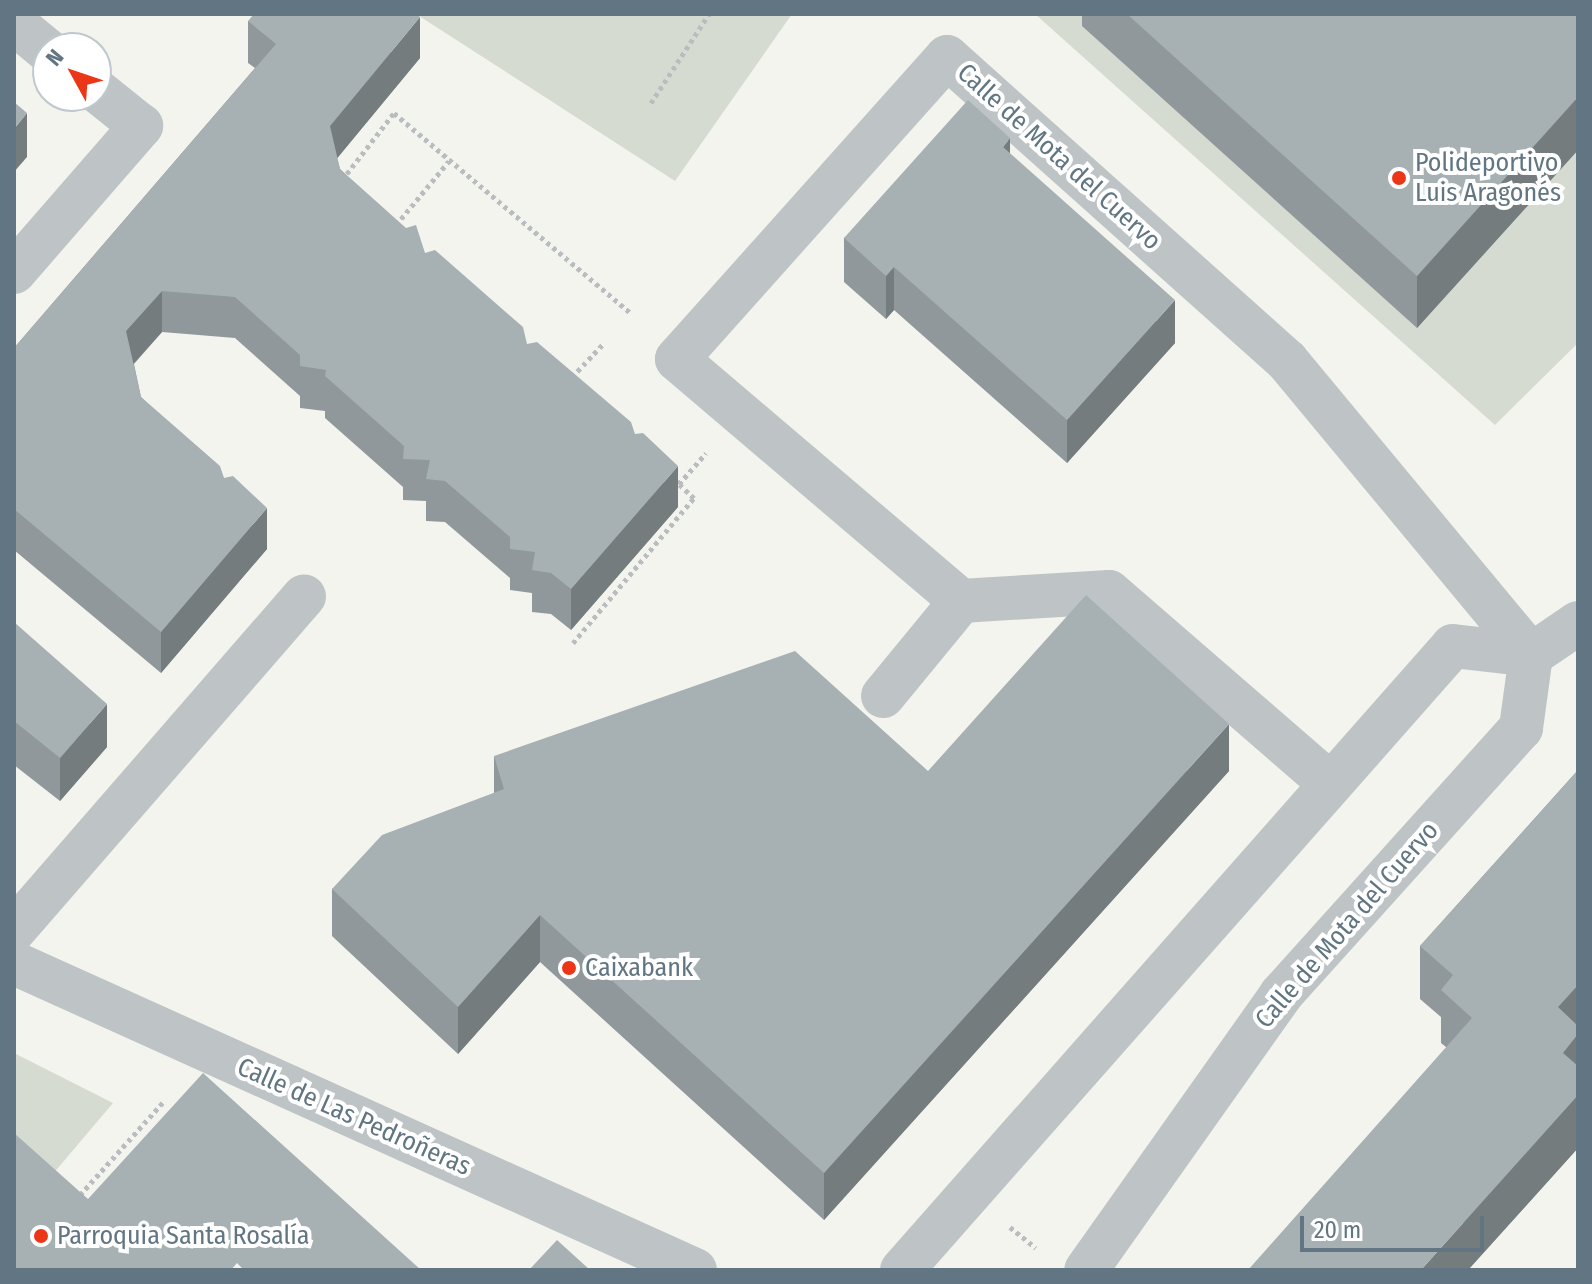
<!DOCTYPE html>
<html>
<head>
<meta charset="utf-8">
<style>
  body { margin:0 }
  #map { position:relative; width:1592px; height:1284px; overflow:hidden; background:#f4f4ef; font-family:"Fira Sans Condensed",sans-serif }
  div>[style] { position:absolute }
  .green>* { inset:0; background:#d5dbd0 }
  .path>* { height:5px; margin-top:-2.5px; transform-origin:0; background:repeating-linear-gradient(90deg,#babdbf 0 4px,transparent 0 8px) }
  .street>* { height:44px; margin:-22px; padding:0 22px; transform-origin:22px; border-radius:22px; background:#bec4c6 }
  .wall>* { inset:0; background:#90989b }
  .shaded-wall>* { inset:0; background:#757c7e }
  .building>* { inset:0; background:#a7b1b4 }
  .dots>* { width:22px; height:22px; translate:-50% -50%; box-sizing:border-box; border:4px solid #fff; border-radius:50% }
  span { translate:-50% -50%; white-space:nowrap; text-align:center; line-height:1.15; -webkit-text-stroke:8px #fff; paint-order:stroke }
  .street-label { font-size:26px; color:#617682 }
  .poi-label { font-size:26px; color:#617682 }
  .left { translate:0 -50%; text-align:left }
  .frame { position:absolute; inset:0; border:16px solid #617682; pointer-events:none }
  .north { position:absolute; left:32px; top:32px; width:80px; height:80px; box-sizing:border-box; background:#fff; border:2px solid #c0c8cd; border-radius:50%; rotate:310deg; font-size:22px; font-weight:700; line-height:32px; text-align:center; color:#617682 }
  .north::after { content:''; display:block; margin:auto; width:28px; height:36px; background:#eb3718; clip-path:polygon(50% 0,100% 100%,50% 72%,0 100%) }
  .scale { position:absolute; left:1300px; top:1216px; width:184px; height:36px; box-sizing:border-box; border:4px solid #617682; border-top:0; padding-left:10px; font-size:24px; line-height:28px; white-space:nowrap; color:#617682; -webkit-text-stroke:6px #fff; paint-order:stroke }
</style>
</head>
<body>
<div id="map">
  <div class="green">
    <i style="clip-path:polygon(416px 14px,792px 14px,675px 181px)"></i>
    <i style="clip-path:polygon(1035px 14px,1578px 14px,1578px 343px,1495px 425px)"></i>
    <i style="clip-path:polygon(14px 1053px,113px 1103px,30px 1201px,14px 1187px)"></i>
  </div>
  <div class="path">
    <i style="left:651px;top:103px;width:106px;rotate:-56.9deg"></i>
    <i style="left:342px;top:180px;width:85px;rotate:-52.2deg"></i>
    <i style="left:394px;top:113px;width:310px;rotate:40.2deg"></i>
    <i style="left:396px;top:225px;width:83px;rotate:-50.4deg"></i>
    <i style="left:572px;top:377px;width:47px;rotate:-46.7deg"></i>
    <i style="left:676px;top:481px;width:4px;rotate:45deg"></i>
    <i style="left:679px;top:484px;width:41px;rotate:-48.9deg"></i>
    <i style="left:573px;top:643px;width:189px;rotate:-50.2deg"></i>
    <i style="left:694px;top:498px;width:21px;rotate:-137deg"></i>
    <i style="left:80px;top:1195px;width:126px;rotate:-48.2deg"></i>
    <i style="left:1010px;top:1227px;width:33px;rotate:39deg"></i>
  </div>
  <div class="street">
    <i style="left:14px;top:23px;width:44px;rotate:39.5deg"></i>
    <i style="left:14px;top:272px;width:194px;rotate:-49deg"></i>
    <i style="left:141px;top:126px;width:58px;rotate:-141.3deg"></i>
    <i style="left:961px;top:601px;width:148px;rotate:-3.5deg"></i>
    <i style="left:1109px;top:592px;width:290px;rotate:40.9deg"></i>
    <i style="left:1531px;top:655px;width:57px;rotate:-34.2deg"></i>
    <i style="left:883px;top:696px;width:123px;rotate:-50.6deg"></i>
    <i style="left:961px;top:601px;width:373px;rotate:-139.6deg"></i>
    <i style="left:677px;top:359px;width:405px;rotate:-48.2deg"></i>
    <i style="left:947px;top:57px;width:456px;rotate:41.8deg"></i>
    <i style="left:1287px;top:361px;width:382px;rotate:50.3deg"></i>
    <i style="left:1531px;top:655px;width:74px;rotate:97.8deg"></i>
    <i style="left:1521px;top:728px;width:359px;rotate:132deg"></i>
    <i style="left:1281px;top:995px;width:337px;rotate:125.3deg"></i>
    <i style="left:14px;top:930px;width:442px;rotate:-49deg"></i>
    <i style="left:14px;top:963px;width:747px;rotate:24.27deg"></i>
    <i style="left:902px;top:1270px;width:832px;rotate:-48.56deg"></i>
    <i style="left:1453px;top:646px;width:79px;rotate:6.6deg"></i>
  </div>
  <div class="wall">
    <i style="clip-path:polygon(1082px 14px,1578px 14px,1578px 150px,1417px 328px,1082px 26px)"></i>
    <i style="clip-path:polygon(248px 21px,420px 58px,337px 158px,340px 169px,425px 253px,527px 344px,635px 434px,678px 507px,571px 630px,551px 614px,532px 612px,532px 593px,510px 590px,510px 578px,445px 522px,426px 521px,426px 501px,403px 500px,403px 487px,325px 418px,325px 411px,300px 408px,300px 396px,235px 338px,162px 332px,134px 364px,141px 397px,224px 478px,267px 549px,161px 673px,14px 550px,14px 348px,255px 68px,248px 63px)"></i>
    <i style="clip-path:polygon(1010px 154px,1175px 343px,1067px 463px,894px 310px,886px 319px,844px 282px,844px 238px)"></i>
    <i style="clip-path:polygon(14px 622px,107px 747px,60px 801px,14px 765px)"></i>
    <i style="clip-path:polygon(494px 756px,928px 771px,1229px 771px,824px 1220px,540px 962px,458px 1054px,332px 936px,332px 889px,494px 793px)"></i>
    <i style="clip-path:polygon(1578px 770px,1578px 1148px,1468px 1270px,1446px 1047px,1441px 1043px,1441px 1017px,1420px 999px,1420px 946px)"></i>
  </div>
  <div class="shaded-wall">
    <i style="clip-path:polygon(420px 17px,420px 58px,330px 167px,330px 126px)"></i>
    <i style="clip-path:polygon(1578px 97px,1578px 150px,1417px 328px,1417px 276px)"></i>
    <i style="clip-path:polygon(27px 113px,27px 157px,14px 172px,14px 129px)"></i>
    <i style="clip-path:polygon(1010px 138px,1010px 181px,1003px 147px)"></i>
    <i style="clip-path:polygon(894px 267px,894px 310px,886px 319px,886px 276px)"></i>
    <i style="clip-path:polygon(162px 291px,162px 332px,126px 372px,126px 331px)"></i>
    <i style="clip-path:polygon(1175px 300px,1175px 343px,1067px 463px,1067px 420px)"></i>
    <i style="clip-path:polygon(678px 466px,678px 507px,571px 630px,571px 589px)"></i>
    <i style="clip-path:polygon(267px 508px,267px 549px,161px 673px,161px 632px)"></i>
    <i style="clip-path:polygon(107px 704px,107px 747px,60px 801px,60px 758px)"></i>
    <i style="clip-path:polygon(1229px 724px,1229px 771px,824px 1220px,824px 1173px)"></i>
    <i style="clip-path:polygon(540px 915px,540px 962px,458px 1054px,458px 1007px)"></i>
    <i style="clip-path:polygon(1578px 985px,1578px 1087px,1563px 1105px,1558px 1007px)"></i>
    <i style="clip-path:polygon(1578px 1095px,1578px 1148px,1468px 1270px,1421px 1270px)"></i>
  </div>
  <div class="building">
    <i style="clip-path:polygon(254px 14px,416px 14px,420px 17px,330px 126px,340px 169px,406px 228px,416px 225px,425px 253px,435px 250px,523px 327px,527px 344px,537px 342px,631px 422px,635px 434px,643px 433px,678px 466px,571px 589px,551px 573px,532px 570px,535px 552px,510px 549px,510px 537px,445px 481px,426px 479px,430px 460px,403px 459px,404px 446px,325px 376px,326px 370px,300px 366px,300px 355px,235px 297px,162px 291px,126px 331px,141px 397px,220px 466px,224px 478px,233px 476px,267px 508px,161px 632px,14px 509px,14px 348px,276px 44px,248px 21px)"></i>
    <i style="clip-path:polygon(1127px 14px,1578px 14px,1578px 97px,1417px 276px)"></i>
    <i style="clip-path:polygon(968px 100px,1010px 138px,1003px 147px,1175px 300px,1067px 420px,894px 267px,886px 276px,844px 238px)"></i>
    <i style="clip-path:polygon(14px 102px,27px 113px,14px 129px)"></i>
    <i style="clip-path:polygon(1086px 595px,1229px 724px,824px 1173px,540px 915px,458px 1007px,332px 889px,382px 835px,504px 789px,494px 756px,795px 651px,928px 771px)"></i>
    <i style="clip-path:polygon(14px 622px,107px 704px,60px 758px,14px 721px)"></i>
    <i style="clip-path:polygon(1578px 770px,1578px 985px,1558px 1007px,1578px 1026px,1578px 1034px,1563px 1053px,1578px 1066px,1578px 1095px,1421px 1270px,1248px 1270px,1472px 1018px,1441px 990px,1453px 975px,1420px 946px)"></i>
    <i style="clip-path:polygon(203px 1073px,421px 1270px,244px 1270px,237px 1263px,231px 1270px,14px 1270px,14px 1133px,88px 1199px)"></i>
    <i style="clip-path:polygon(557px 1240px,590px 1270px,529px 1270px)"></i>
  </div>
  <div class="dots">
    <i style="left:1399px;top:178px;background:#eb3718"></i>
    <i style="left:569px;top:968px;background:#eb3718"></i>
    <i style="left:41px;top:1236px;background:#eb3718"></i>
  </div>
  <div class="street-label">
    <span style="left:1059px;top:157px;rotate:42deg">Calle de Mota del Cuervo</span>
    <span style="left:1347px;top:925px;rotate:-49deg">Calle de Mota del Cuervo</span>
    <span style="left:354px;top:1117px;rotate:24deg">Calle de Las Pedroñeras</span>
  </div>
  <div class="poi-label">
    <span class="left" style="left:1415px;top:178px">Polideportivo<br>Luis Aragonés</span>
    <span class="left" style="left:585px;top:968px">Caixabank</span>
    <span class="left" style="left:57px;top:1236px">Parroquia Santa Rosalía</span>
  </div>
  <div class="frame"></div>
  <div class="north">N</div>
  <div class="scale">20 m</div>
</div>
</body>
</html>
